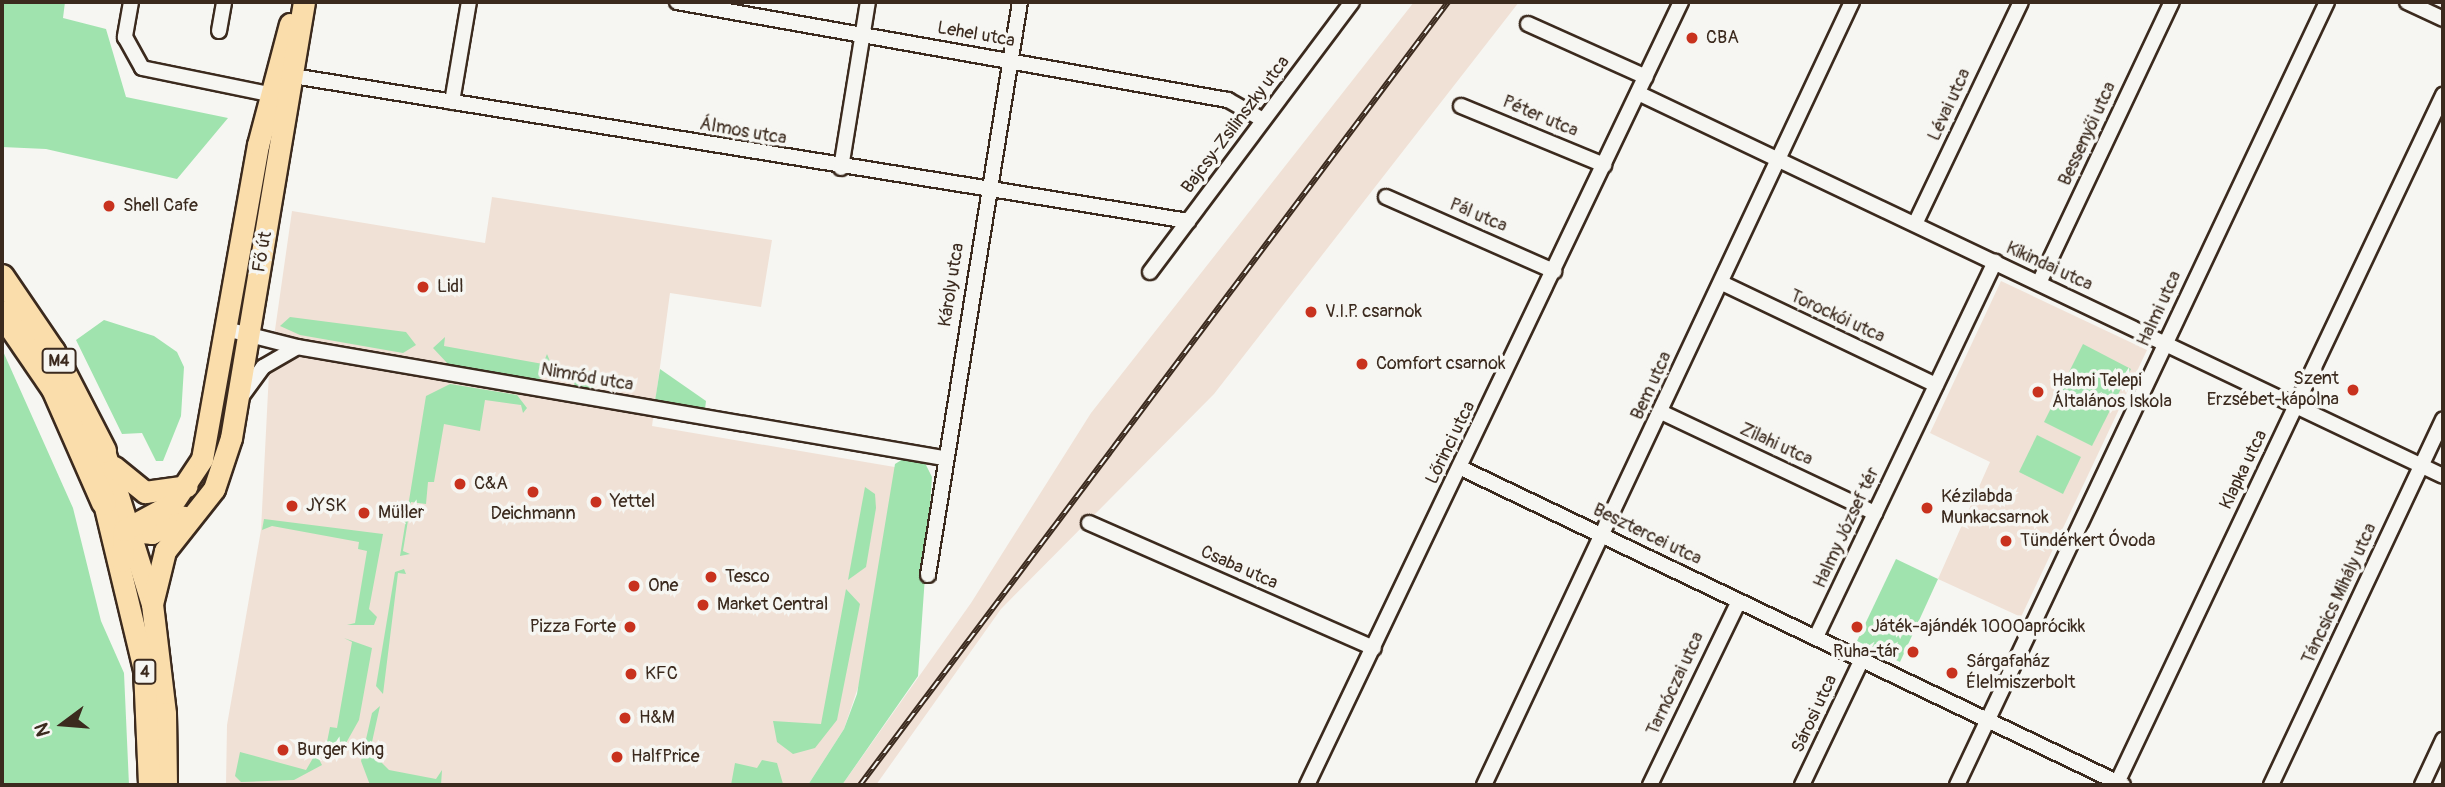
<!DOCTYPE html>
<html>
<head>
<meta charset="utf-8">
<style>
  body { margin:0 }
  #map { position:relative; width:2445px; height:787px; overflow:hidden; background:#f6f6f2; font-family:Pangolin,sans-serif }
  div>[style] { position:absolute }
  .built>* { inset:0; background:#f0e1d6 }
  .green>* { inset:0; background:#a0e3ae }
  .roads { filter:drop-shadow(2px 0 #3b2a1e) drop-shadow(-2px 0 #3b2a1e) drop-shadow(0 2px #3b2a1e) drop-shadow(0 -2px #3b2a1e) }
  .street>* { height:14px; margin:-7px; padding:0 7px; transform-origin:7px; border-radius:7px; background:#f6f6f2 }
  .primary>* { height:21px; margin:-10.5px; padding:0 10.5px; transform-origin:10.5px; border-radius:10.5px; background:#faddab }
  .highway>* { height:24px; margin:-12px; padding:0 12px; transform-origin:12px; border-radius:12px; background:#faddab }
  .rail>* { height:6px; margin-top:-3px; transform-origin:0; background:repeating-linear-gradient(90deg,#f6f6f2 0 10px,#3b2a1e 0 20px); box-sizing:border-box; border-block:2px solid #3b2a1e }
  .dots>* { width:19px; height:19px; translate:-50% -50%; box-sizing:border-box; border:4px solid #f6f6f2; border-radius:50% }
  span { translate:-50% -50%; white-space:nowrap; text-align:center; line-height:1.15; -webkit-text-stroke:7px #f6f6f2; paint-order:stroke }
  .shield-label span { padding:2px 5px; background:#f6f6f2; border:2px solid; border-radius:5px; -webkit-text-stroke-width:0 }
  .shield-label { font-size:16px; color:#3b2a1e; font-weight:700 }
  .street-label { font-size:18px; color:#3b2a1e }
  .poi-label { font-size:18px; color:#3b2a1e }
  .left { translate:0 -50%; text-align:left }
  .right { translate:-100% -50%; text-align:right }
  .frame { position:absolute; inset:0; border:4px solid #3b2a1e; pointer-events:none }
  .north { position:absolute; left:28px; top:689px; width:70px; height:70px; -webkit-text-stroke:5px #f6f6f2; paint-order:stroke; rotate:254deg; font-size:19px; font-weight:700; line-height:28px; text-align:center; color:#3b2a1e }
  .north::after { content:''; display:block; margin:auto; width:24px; height:32px; background:#3b2a1e; clip-path:polygon(50% 0,100% 100%,50% 72%,0 100%) }
</style>
</head>
<body>
<div id="map">
  <div class="built">
    <i style="clip-path:polygon(1414px 2px,1519px 2px,1214px 394px,1001px 609px,876px 785px,842px 785px,971px 603px,1091px 413px)"></i>
    <i style="clip-path:polygon(492px 197px,772px 240px,761px 307px,670px 293px,652px 426px,930px 473px,844px 729px,808px 785px,226px 785px,227px 725px,261px 530px,269px 372px,292px 211px,485px 243px)"></i>
    <i style="clip-path:polygon(2001px 281px,2147px 350px,2021px 617px,1938px 579px,1990px 462px,1930px 433px)"></i>
  </div>
  <div class="green">
    <i style="clip-path:polygon(2px 2px,65px 2px,63px 18px,106px 29px,126px 97px,228px 118px,177px 179px,46px 149px,2px 147px)"></i>
    <i style="clip-path:polygon(290px 317px,406px 332px,416px 345px,403px 353px,300px 335px,280px 326px)"></i>
    <i style="clip-path:polygon(104px 320px,154px 336px,177px 352px,184px 367px,181px 416px,163px 461px,156px 461px,142px 433px,122px 434px,76px 340px)"></i>
    <i style="clip-path:polygon(445px 337px,444px 346px,543px 364px,547px 354px,554px 371px,535px 381px,448px 364px,433px 348px)"></i>
    <i style="clip-path:polygon(2083px 344px,2131px 369px,2092px 446px,2044px 422px)"></i>
    <i style="clip-path:polygon(2px 349px,73px 508px,101px 621px,124px 673px,129px 785px,2px 785px)"></i>
    <i style="clip-path:polygon(568px 368px,596px 372px,592px 389px,575px 386px)"></i>
    <i style="clip-path:polygon(660px 369px,706px 401px,705px 409px,655px 401px)"></i>
    <i style="clip-path:polygon(450px 384px,517px 395px,527px 408px,523px 413px,521px 405px,485px 400px,480px 431px,444px 424px,434px 482px,428px 482px,426px 504px,411px 502px,403px 551px,410px 554px,400px 556px,426px 396px)"></i>
    <i style="clip-path:polygon(2037px 435px,2081px 457px,2063px 494px,2019px 472px)"></i>
    <i style="clip-path:polygon(903px 459px,925px 463px,932px 477px,918px 676px,842px 785px,808px 785px,844px 729px,857px 694px,895px 464px)"></i>
    <i style="clip-path:polygon(865px 487px,875px 494px,876px 508px,866px 567px,848px 580px)"></i>
    <i style="clip-path:polygon(264px 519px,383px 534px,369px 609px,377px 617px,374px 625px,347px 625px,355px 623px,367px 551px,358px 549px,359px 542px,272px 526px,262px 530px)"></i>
    <i style="clip-path:polygon(1896px 559px,1938px 579px,1900px 662px,1857px 641px)"></i>
    <i style="clip-path:polygon(404px 569px,406px 574px,398px 573px,383px 694px,376px 686px,395px 572px)"></i>
    <i style="clip-path:polygon(846px 589px,860px 604px,837px 720px,815px 748px,793px 754px,777px 742px,773px 721px,821px 724px)"></i>
    <i style="clip-path:polygon(344px 638px,372px 648px,359px 720px,341px 752px,331px 756px,326px 747px,330px 727px,337px 728px,352px 642px)"></i>
    <i style="clip-path:polygon(380px 706px,370px 751px,389px 770px,436px 779px,442px 770px,441px 785px,370px 785px,361px 761px,372px 713px)"></i>
    <i style="clip-path:polygon(240px 752px,306px 770px,316px 753px,322px 765px,294px 780px,241px 782px,235px 776px)"></i>
    <i style="clip-path:polygon(762px 760px,777px 763px,783px 784px,731px 785px,735px 763px,757px 768px)"></i>
  </div>
  <div class="roads">
    <div class="street">
      <i style="left:131px;top:2px;width:36px;rotate:100deg"></i>
      <i style="left:125px;top:37px;width:35px;rotate:61deg"></i>
      <i style="left:142px;top:68px;width:130px;rotate:11.6deg"></i>
      <i style="left:677px;top:2px;width:560px;rotate:10.09deg"></i>
      <i style="left:1228px;top:100px;width:40px;rotate:29.7deg"></i>
      <i style="left:2407px;top:2px;width:40px;rotate:25deg"></i>
      <i style="left:1528px;top:24px;width:129px;rotate:24.2deg"></i>
      <i style="left:219px;top:31px;width:29px;rotate:-80deg"></i>
      <i style="left:293px;top:76px;width:907px;rotate:9.2deg"></i>
      <i style="left:1638px;top:93px;width:891px;rotate:25.44deg"></i>
      <i style="left:452px;top:102px;width:101px;rotate:-80.4deg"></i>
      <i style="left:1461px;top:106px;width:155px;rotate:22.4deg"></i>
      <i style="left:841px;top:168px;width:168px;rotate:-80.8deg"></i>
      <i style="left:1386px;top:197px;width:184px;rotate:23.8deg"></i>
      <i style="left:1915px;top:224px;width:246px;rotate:-64.5deg"></i>
      <i style="left:1150px;top:272px;width:337px;rotate:-53.2deg"></i>
      <i style="left:1722px;top:283px;width:237px;rotate:25.5deg"></i>
      <i style="left:2039px;top:283px;width:311px;rotate:-64.7deg"></i>
      <i style="left:226px;top:329px;width:73px;rotate:14.2deg"></i>
      <i style="left:297px;top:347px;width:655px;rotate:9.75deg"></i>
      <i style="left:242px;top:396px;width:36px;rotate:-54deg"></i>
      <i style="left:263px;top:367px;width:39px;rotate:-30deg"></i>
      <i style="left:1661px;top:412px;width:237px;rotate:25.3deg"></i>
      <i style="left:1461px;top:468px;width:734px;rotate:25.59deg"></i>
      <i style="left:1089px;top:523px;width:311px;rotate:23.7deg"></i>
      <i style="left:928px;top:575px;width:580px;rotate:-80.88deg"></i>
      <i style="left:1816px;top:637px;width:416px;rotate:-64.5deg"></i>
      <i style="left:1307px;top:785px;width:868px;rotate:-64.47deg"></i>
      <i style="left:1484px;top:785px;width:865px;rotate:-64.83deg"></i>
      <i style="left:1650px;top:785px;width:204px;rotate:-64.2deg"></i>
      <i style="left:1802px;top:785px;width:140px;rotate:-64.5deg"></i>
      <i style="left:1957px;top:785px;width:866px;rotate:-64.71deg"></i>
      <i style="left:2116px;top:785px;width:764px;rotate:-64.64deg"></i>
      <i style="left:2271px;top:785px;width:404px;rotate:-64.8deg"></i>
      <i style="left:2422px;top:785px;width:50px;rotate:-65deg"></i>
    </div>
    <div class="primary">
      <i style="left:104px;top:451px;width:160px;rotate:72.6deg"></i>
      <i style="left:152px;top:604px;width:110px;rotate:83.2deg"></i>
      <i style="left:165px;top:713px;width:72px;rotate:89.2deg"></i>
      <i style="left:114px;top:467px;width:40px;rotate:39deg"></i>
      <i style="left:145px;top:492px;width:42px;rotate:-8.1deg"></i>
      <i style="left:104px;top:503px;width:171px;rotate:76.5deg"></i>
      <i style="left:144px;top:669px;width:116px;rotate:87.5deg"></i>
      <i style="left:123px;top:530px;width:29px;rotate:6deg"></i>
      <i style="left:152px;top:533px;width:36px;rotate:-27deg"></i>
      <i style="left:122px;top:561px;width:31px;rotate:-86deg"></i>
      <i style="left:124px;top:530px;width:55px;rotate:-28.4deg"></i>
      <i style="left:172px;top:504px;width:54px;rotate:-56.3deg"></i>
      <i style="left:202px;top:459px;width:319px;rotate:-79.9deg"></i>
      <i style="left:258px;top:145px;width:125px;rotate:-75.2deg"></i>
      <i style="left:152px;top:604px;width:55px;rotate:-76.2deg"></i>
      <i style="left:165px;top:551px;width:79px;rotate:-51.7deg"></i>
      <i style="left:214px;top:489px;width:54px;rotate:-71.6deg"></i>
      <i style="left:231px;top:438px;width:442px;rotate:-80.5deg"></i>
    </div>
    <div class="highway">
      <i style="left:2px;top:277px;width:91px;rotate:55.8deg"></i>
      <i style="left:53px;top:352px;width:111px;rotate:62.7deg"></i>
      <i style="left:2px;top:313px;width:92px;rotate:55.6deg"></i>
      <i style="left:54px;top:389px;width:124px;rotate:66.3deg"></i>
    </div>
  </div>
  <div class="rail">
    <i style="left:860px;top:785px;width:979px;rotate:-53.09deg"></i>
  </div>
  <div class="dots">
    <i style="left:1692px;top:38px;background:#c8321e"></i>
    <i style="left:109px;top:206px;background:#c8321e"></i>
    <i style="left:423px;top:287px;background:#c8321e"></i>
    <i style="left:1311px;top:312px;background:#c8321e"></i>
    <i style="left:1362px;top:364px;background:#c8321e"></i>
    <i style="left:2353px;top:390px;background:#c8321e"></i>
    <i style="left:2038px;top:392px;background:#c8321e"></i>
    <i style="left:460px;top:484px;background:#c8321e"></i>
    <i style="left:533px;top:492px;background:#c8321e"></i>
    <i style="left:596px;top:502px;background:#c8321e"></i>
    <i style="left:292px;top:506px;background:#c8321e"></i>
    <i style="left:1927px;top:508px;background:#c8321e"></i>
    <i style="left:364px;top:513px;background:#c8321e"></i>
    <i style="left:2006px;top:541px;background:#c8321e"></i>
    <i style="left:711px;top:577px;background:#c8321e"></i>
    <i style="left:634px;top:586px;background:#c8321e"></i>
    <i style="left:703px;top:605px;background:#c8321e"></i>
    <i style="left:630px;top:627px;background:#c8321e"></i>
    <i style="left:1857px;top:627px;background:#c8321e"></i>
    <i style="left:1913px;top:652px;background:#c8321e"></i>
    <i style="left:1952px;top:673px;background:#c8321e"></i>
    <i style="left:631px;top:674px;background:#c8321e"></i>
    <i style="left:625px;top:718px;background:#c8321e"></i>
    <i style="left:283px;top:750px;background:#c8321e"></i>
    <i style="left:617px;top:757px;background:#c8321e"></i>
  </div>
  <div class="shield-label">
    <span style="left:59px;top:361px">M4</span>
    <span style="left:145px;top:672px">4</span>
  </div>
  <div class="street-label">
    <span style="left:976px;top:35px;rotate:10deg">Lehel utca</span>
    <span style="left:1950px;top:105px;rotate:-65deg">Lévai utca</span>
    <span style="left:1540px;top:117px;rotate:23deg">Péter utca</span>
    <span style="left:1236px;top:125px;rotate:-53deg">Bajcsy-Zsilinszky utca</span>
    <span style="left:743px;top:132px;rotate:10deg">Álmos utca</span>
    <span style="left:2088px;top:134px;rotate:-65deg">Bessenyői utca</span>
    <span style="left:1478px;top:216px;rotate:23deg">Pál utca</span>
    <span style="left:263px;top:252px;rotate:-80deg">Fő út</span>
    <span style="left:2049px;top:267px;rotate:25deg">Kikindai utca</span>
    <span style="left:952px;top:285px;rotate:-81deg">Károly utca</span>
    <span style="left:2160px;top:309px;rotate:-65deg">Halmi utca</span>
    <span style="left:1837px;top:317px;rotate:25deg">Torockói utca</span>
    <span style="left:587px;top:378px;rotate:10deg">Nimród utca</span>
    <span style="left:1652px;top:386px;rotate:-65deg">Bem utca</span>
    <span style="left:1451px;top:443px;rotate:-64deg">Lőrinci utca</span>
    <span style="left:1776px;top:445px;rotate:25deg">Zilahi utca</span>
    <span style="left:2244px;top:470px;rotate:-64deg">Klapka utca</span>
    <span style="left:1847px;top:528px;rotate:-65deg">Halmy József tér</span>
    <span style="left:1647px;top:535px;rotate:26deg">Besztercei utca</span>
    <span style="left:1239px;top:568px;rotate:24deg">Csaba utca</span>
    <span style="left:2340px;top:594px;rotate:-65deg">Táncsics Mihály utca</span>
    <span style="left:1676px;top:684px;rotate:-65deg">Tarnóczai utca</span>
    <span style="left:1815px;top:714px;rotate:-65deg">Sárosi utca</span>
  </div>
  <div class="poi-label">
    <span class="left" style="left:1706px;top:38px">CBA</span>
    <span class="left" style="left:123px;top:206px">Shell Cafe</span>
    <span class="left" style="left:437px;top:287px">Lidl</span>
    <span class="left" style="left:1325px;top:312px">V.I.P. csarnok</span>
    <span class="left" style="left:1376px;top:364px">Comfort csarnok</span>
    <span class="right" style="left:2339px;top:390px">Szent<br>Erzsébet-kápolna</span>
    <span class="left" style="left:2052px;top:392px">Halmi Telepi<br>Általános Iskola</span>
    <span class="left" style="left:474px;top:484px">C&amp;A</span>
    <span class="left" style="left:1941px;top:508px">Kézilabda<br>Munkacsarnok</span>
    <span class="left" style="left:610px;top:502px">Yettel</span>
    <span class="left" style="left:306px;top:506px">JYSK</span>
    <span class="left" style="left:378px;top:513px">Müller</span>
    <span style="left:533px;top:514px">Deichmann</span>
    <span class="left" style="left:2020px;top:541px">Tündérkert Óvoda</span>
    <span class="left" style="left:725px;top:577px">Tesco</span>
    <span class="left" style="left:648px;top:586px">One</span>
    <span class="left" style="left:717px;top:605px">Market Central</span>
    <span class="right" style="left:616px;top:627px">Pizza Forte</span>
    <span class="left" style="left:1871px;top:627px">Játék-ajándék 1000aprócikk</span>
    <span class="right" style="left:1899px;top:652px">Ruha-tár</span>
    <span class="left" style="left:1966px;top:673px">Sárgafaház<br>Élelmiszerbolt</span>
    <span class="left" style="left:645px;top:674px">KFC</span>
    <span class="left" style="left:639px;top:718px">H&amp;M</span>
    <span class="left" style="left:297px;top:750px">Burger King</span>
    <span class="left" style="left:631px;top:757px">HalfPrice</span>
  </div>
  <div class="frame"></div>
  <div class="north">N</div>
</div>
</body>
</html>
